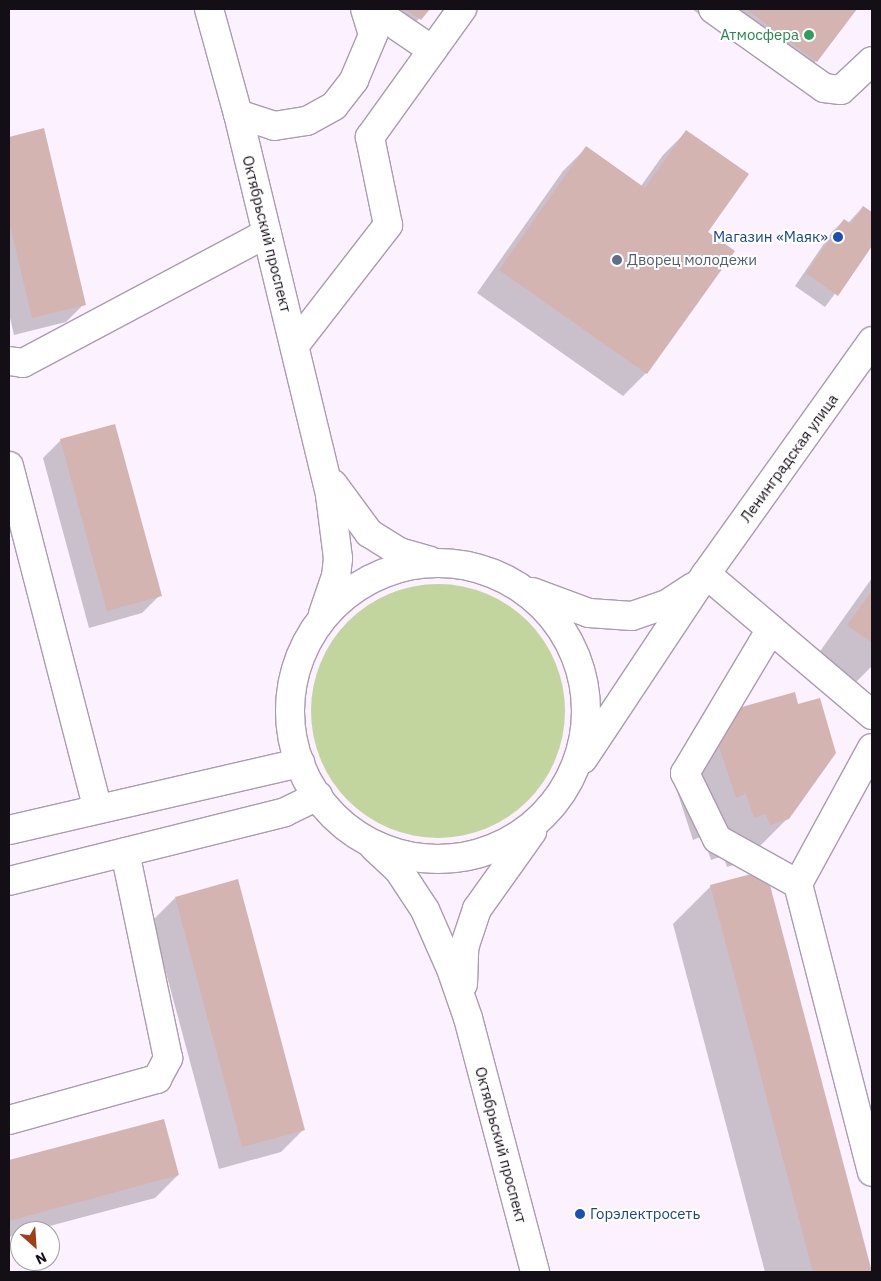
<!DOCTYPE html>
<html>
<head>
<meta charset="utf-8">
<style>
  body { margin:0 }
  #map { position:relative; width:881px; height:1281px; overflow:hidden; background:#fcf1ff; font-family:"IBM Plex Sans",sans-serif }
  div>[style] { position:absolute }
  .green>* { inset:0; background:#c3d59e }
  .round { border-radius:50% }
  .shadow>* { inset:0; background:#0003 }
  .building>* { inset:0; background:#d3b4b1 }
  .roads { filter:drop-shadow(1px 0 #ab9bb0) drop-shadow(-1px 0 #ab9bb0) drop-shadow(0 1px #ab9bb0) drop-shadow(0 -1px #ab9bb0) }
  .minor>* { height:28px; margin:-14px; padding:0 14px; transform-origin:14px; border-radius:14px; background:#fff }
  .major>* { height:28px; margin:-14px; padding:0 14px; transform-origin:14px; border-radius:14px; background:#fff }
  .major>.ring { margin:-14px; padding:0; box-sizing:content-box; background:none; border:28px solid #fff; border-radius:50% }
  .dots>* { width:14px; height:14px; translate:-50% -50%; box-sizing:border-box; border:2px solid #fff; border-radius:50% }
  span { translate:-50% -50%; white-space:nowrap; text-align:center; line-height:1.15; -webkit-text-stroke:4px #fff; paint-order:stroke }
  .leisure-label { font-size:15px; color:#27864d }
  .right { translate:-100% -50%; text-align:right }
  .street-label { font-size:15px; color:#140e16 }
  .transit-label { font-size:15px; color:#164399 }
  .left { translate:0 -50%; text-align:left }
  .service-label { font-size:15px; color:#4e5e75 }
  .frame { position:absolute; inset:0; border:10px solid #140e16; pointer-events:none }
  .north { position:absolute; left:10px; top:1221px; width:50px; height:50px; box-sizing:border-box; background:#fff; border:1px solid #a19fa2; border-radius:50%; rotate:154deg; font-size:14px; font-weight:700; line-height:20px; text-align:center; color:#140e16 }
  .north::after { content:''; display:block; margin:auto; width:18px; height:22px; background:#a33d16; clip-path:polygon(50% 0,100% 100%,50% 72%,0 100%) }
</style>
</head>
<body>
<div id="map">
  <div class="green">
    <i class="round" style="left:311px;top:584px;width:254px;height:254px"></i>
  </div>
  <div class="shadow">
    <i style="clip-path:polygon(363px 9px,428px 9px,397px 42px)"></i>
    <i style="clip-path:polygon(692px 9px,855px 9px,816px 61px,793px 84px)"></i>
    <i style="clip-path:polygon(43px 130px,84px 304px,66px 322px,14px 335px,9px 313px,9px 138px)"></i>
    <i style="clip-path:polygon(686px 132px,706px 232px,646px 373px,623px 396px,477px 293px,563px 171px,586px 148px,641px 186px,663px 155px)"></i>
    <i style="clip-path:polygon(863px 207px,872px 213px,872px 244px,825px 307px,795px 286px,832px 232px,844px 220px,848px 223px)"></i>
    <i style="clip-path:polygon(61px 440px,160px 595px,142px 613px,89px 628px,43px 458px)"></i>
    <i style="clip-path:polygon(872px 578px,872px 666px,848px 690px,811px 664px)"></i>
    <i style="clip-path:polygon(797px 706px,788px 818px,744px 862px,727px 867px,723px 856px,711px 860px,703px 836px,693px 840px,675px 785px,692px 753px)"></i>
    <i style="clip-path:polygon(765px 871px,871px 1272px,765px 1272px,673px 924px,711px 886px)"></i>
    <i style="clip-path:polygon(175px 898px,304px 1129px,281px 1152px,219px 1169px,152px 921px)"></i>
    <i style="clip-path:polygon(163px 1120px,178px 1175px,155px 1198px,31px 1231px,20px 1231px,20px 1234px,9px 1237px,9px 1162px)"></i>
  </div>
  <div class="building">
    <i style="clip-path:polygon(405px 9px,430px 9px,421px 20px)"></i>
    <i style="clip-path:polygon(746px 9px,857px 9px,817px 62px)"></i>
    <i style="clip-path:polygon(44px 128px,86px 305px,32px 318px,9px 221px,9px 137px)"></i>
    <i style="clip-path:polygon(686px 130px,749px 174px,708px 232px,735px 251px,647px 374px,499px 270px,586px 146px,645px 188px)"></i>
    <i style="clip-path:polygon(863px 206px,872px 212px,872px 246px,838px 296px,806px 273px,844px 219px,851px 224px)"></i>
    <i style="clip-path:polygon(115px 424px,162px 596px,107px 611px,60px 439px)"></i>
    <i style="clip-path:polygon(872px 591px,872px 643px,847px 625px)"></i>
    <i style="clip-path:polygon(795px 692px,798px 704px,820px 698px,836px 753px,789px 819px,770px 825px,766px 814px,754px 818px,746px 794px,736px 798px,717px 741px,735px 709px)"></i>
    <i style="clip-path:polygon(766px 870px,872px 1272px,813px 1272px,710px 885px)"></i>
    <i style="clip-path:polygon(238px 879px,305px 1130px,242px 1147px,175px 897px)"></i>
    <i style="clip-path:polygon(164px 1119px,179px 1175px,9px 1221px,9px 1160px)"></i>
  </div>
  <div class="roads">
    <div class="minor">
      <i style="left:372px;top:9px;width:73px;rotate:34.3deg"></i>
      <i style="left:713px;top:9px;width:136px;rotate:35.4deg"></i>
      <i style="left:824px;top:88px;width:17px;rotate:7deg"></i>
      <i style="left:841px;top:90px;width:42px;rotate:-43.1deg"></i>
      <i style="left:238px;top:114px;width:38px;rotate:18deg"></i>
      <i style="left:274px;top:126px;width:33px;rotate:-9deg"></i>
      <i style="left:307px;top:121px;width:31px;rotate:-29deg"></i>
      <i style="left:334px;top:106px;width:33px;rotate:-52deg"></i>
      <i style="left:354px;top:80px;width:49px;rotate:-67.1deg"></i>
      <i style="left:373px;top:35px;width:27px;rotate:-107deg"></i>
      <i style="left:295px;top:345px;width:152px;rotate:-52.2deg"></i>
      <i style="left:388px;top:225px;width:90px;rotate:-101.6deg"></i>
      <i style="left:370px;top:137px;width:158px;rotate:-54.3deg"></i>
      <i style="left:9px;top:361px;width:14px;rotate:8deg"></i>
      <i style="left:23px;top:363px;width:276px;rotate:-28deg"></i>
      <i style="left:9px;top:466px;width:354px;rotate:75.5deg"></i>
      <i style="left:706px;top:574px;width:218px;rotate:40.3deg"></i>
      <i style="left:771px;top:629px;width:168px;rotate:120.8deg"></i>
      <i style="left:685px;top:773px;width:73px;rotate:64.1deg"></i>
      <i style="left:717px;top:839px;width:93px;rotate:29.1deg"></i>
      <i style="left:872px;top:748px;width:155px;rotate:118.6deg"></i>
      <i style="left:798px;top:884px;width:297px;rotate:75.6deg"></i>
      <i style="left:9px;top:830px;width:299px;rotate:-13deg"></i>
      <i style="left:9px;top:881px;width:284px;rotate:-14deg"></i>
      <i style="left:285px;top:812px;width:37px;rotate:-26deg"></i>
      <i style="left:9px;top:1120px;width:154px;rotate:-15.5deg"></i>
      <i style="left:157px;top:1079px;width:24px;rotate:-62deg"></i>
      <i style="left:168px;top:1058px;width:210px;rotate:-101.8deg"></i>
    </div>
    <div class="major">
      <i style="left:209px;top:9px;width:109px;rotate:74.6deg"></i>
      <i style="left:238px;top:114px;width:392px;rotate:76.4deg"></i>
      <i style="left:330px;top:495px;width:64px;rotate:82.8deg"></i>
      <i style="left:338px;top:558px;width:18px;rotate:96deg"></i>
      <i style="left:336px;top:576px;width:40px;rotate:108.9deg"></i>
      <i style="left:333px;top:484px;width:61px;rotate:53.7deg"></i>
      <i style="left:369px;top:533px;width:36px;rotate:32deg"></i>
      <i style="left:399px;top:552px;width:32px;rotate:16deg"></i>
      <i class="ring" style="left:290px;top:563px;width:268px;height:268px"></i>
      <i style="left:532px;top:592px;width:61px;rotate:20.2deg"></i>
      <i style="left:589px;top:613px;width:43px;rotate:4deg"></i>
      <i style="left:632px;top:616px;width:37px;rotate:-19deg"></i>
      <i style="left:667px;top:604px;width:31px;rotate:-33deg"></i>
      <i style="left:583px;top:759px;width:222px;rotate:-56.4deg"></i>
      <i style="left:706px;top:574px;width:286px;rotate:-54.5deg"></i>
      <i style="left:374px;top:847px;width:33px;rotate:43deg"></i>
      <i style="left:398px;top:869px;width:49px;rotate:56.6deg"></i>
      <i style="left:425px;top:910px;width:64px;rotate:66.2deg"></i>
      <i style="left:451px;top:969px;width:52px;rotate:70.9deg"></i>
      <i style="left:468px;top:1018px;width:263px;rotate:75.2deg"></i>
      <i style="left:463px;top:984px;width:36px;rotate:-88deg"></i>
      <i style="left:464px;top:948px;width:41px;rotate:-71.6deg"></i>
      <i style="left:477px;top:909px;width:95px;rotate:-54.5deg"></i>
    </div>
  </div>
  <div class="dots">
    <i style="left:809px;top:35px;background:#2e9e5b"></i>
    <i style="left:838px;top:237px;background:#1a4fb4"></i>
    <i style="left:617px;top:260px;background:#5c6f8a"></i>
    <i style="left:580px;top:1214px;background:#1a4fb4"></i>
  </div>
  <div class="leisure-label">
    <span class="right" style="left:799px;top:35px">Атмосфера</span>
  </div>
  <div class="street-label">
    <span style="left:267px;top:234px;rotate:76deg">Октябрьский проспект</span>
    <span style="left:789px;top:458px;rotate:-54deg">Ленинградская улица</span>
    <span style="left:501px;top:1145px;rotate:75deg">Октябрьский проспект</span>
  </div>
  <div class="transit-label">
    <span class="right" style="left:828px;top:237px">Магазин «Маяк»</span>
    <span class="left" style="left:590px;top:1214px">Горэлектросеть</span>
  </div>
  <div class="service-label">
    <span class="left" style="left:627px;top:260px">Дворец молодежи</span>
  </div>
  <div class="frame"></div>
  <div class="north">N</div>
</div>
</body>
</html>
